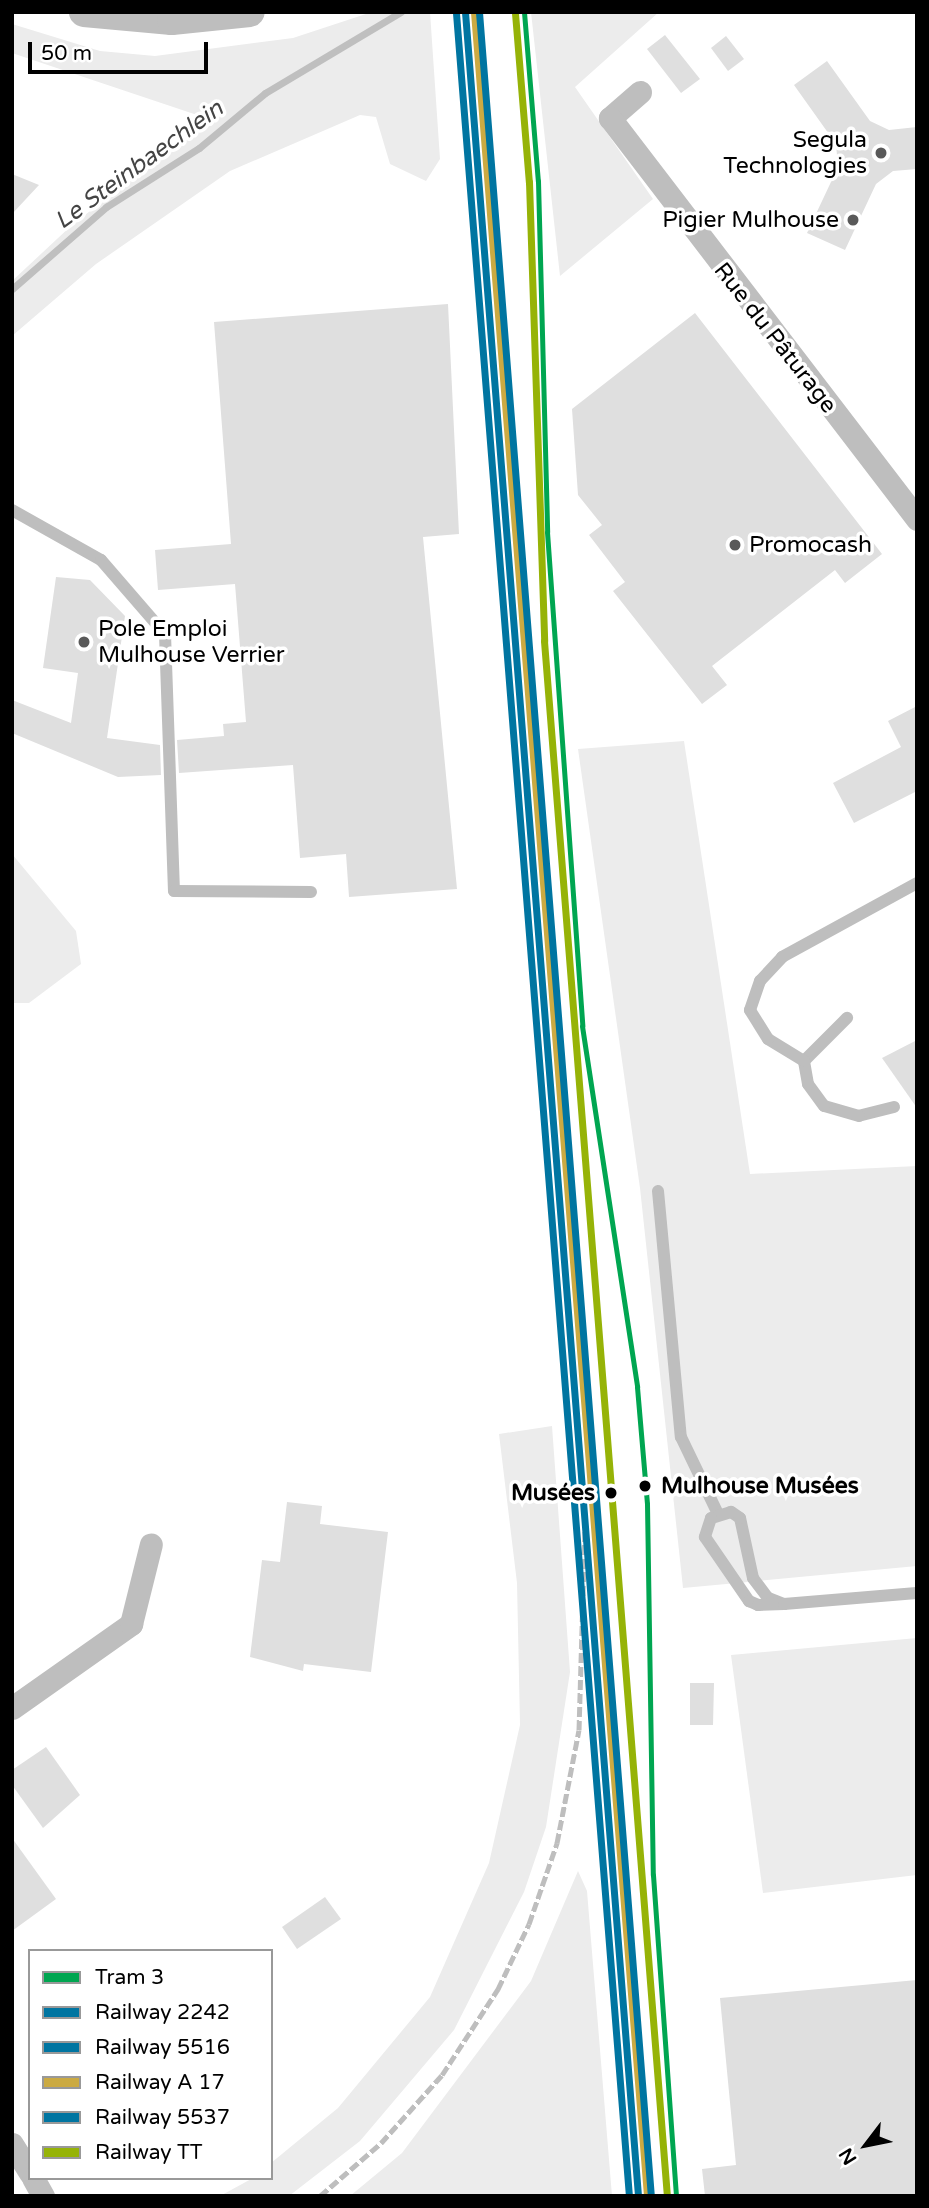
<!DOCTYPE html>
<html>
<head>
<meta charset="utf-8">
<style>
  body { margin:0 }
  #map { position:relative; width:929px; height:2208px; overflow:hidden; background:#fff; font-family:"Varela Round",sans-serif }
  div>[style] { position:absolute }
  .green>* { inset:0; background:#ececec }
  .stream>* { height:7px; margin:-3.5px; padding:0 3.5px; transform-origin:3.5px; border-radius:3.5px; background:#bfbfbf }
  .building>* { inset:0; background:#dfdfdf }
  .service>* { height:12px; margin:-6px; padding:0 6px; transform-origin:6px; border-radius:6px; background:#bebebe }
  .minor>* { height:23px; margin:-11.5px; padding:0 11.5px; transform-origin:11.5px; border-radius:11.5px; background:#bebebe }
  .tertiary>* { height:30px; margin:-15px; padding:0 15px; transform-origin:15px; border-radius:15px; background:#bebebe }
  .rail>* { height:5px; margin-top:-2.5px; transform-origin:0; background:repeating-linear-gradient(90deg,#bebebe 0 10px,transparent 0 13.5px) }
  .rail-1>* { height:7px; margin:-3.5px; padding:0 3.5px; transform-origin:3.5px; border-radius:3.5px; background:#0075a1 }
  .rail-2>* { height:7px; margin:-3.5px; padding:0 3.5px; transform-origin:3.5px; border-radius:3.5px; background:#0075a1 }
  .rail-3>* { height:7px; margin:-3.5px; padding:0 3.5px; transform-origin:3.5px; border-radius:3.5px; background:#cbaa42 }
  .rail-4>* { height:7px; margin:-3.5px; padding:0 3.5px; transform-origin:3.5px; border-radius:3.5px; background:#0075a1 }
  .rail-5>* { height:7px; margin:-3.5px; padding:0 3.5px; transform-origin:3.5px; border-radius:3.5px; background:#96b307 }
  .tram-1>* { height:5px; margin:-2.5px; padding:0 2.5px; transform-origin:2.5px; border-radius:2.5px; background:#00a651 }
  .dots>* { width:19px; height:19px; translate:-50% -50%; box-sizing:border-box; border:4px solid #fff; border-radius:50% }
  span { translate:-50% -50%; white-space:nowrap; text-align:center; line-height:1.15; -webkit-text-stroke:7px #fff; paint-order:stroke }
  .poi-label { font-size:23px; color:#000 }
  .right { translate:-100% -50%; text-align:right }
  .left { translate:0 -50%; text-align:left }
  .street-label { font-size:23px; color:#000 }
  .stop-label { font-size:23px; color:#000; font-weight:700 }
  .water-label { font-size:24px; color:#444; font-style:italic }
  .frame { position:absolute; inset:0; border:14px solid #000; pointer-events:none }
  .legend { position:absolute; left:28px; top:1949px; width:245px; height:231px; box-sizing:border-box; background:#fff; border:2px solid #999; margin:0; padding:9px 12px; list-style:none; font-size:21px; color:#000 }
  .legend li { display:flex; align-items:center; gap:14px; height:35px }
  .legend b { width:35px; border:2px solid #999 }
  .north { position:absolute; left:831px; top:2110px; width:70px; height:70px; -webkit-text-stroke:5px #fff; paint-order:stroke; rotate:238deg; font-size:19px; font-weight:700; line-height:28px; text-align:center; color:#000 }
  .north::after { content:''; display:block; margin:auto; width:24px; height:32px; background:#000; clip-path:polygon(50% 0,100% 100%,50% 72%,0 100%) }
  .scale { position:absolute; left:28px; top:42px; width:180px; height:32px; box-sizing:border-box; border:4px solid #000; border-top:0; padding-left:9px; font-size:21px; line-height:24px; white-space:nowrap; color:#000; -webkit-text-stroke:5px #fff; paint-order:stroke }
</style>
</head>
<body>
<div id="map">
  <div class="green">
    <i style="clip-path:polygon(372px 12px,430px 12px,440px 159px,426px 181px,390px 164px,376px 117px,360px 115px,230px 171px,96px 264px,12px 336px,12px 281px,72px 225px,209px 119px,12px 53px,12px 24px,100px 51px,155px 56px,293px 38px)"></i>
    <i style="clip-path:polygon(531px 12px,659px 12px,575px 87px,653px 199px,560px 276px)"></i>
    <i style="clip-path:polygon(684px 741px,750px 1174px,917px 1166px,917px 1566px,683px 1588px,640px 1188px,578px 749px)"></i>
    <i style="clip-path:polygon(12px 854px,76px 931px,81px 964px,29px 1003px,12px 1003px)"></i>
    <i style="clip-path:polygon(552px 1426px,570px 1672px,546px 1827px,524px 1892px,454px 2030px,360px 2141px,289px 2196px,220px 2196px,253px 2178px,271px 2178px,271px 2163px,338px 2108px,430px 1997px,489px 1863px,520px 1725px,517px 1583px,499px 1434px)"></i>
    <i style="clip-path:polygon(917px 1638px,917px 1875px,763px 1893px,731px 1655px)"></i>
    <i style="clip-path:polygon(578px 1871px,587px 1891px,612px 2196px,350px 2196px,402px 2153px,531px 1981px)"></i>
  </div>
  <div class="stream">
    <i style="left:12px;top:289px;width:125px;rotate:-41.1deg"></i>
    <i style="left:106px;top:207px;width:110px;rotate:-32.4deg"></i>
    <i style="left:199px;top:148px;width:86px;rotate:-39.8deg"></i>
    <i style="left:265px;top:93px;width:158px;rotate:-30.8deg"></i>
  </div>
  <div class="building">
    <i style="clip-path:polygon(665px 35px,700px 79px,681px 93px,647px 49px)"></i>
    <i style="clip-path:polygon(726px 36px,744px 59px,728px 71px,711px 48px)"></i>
    <i style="clip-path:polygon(827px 61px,870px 121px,889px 130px,917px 127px,917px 169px,893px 171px,876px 184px,845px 250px,807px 233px,838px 167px,836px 144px,794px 85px)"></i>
    <i style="clip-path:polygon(12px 174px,39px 185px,12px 214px)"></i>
    <i style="clip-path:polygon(448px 304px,459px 534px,423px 537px,457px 889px,349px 897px,346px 854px,300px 858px,293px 765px,179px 773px,177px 740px,224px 736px,223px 724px,246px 722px,235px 584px,158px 590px,155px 550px,231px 544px,214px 322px)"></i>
    <i style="clip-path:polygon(695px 313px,882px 554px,845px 583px,835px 570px,712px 666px,727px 685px,702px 704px,613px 591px,625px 582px,589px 535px,602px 525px,578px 495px,572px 409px)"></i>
    <i style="clip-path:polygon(56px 577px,90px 580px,125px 616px,107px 738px,160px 745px,161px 775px,118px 777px,12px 733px,12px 700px,71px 723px,78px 673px,43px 668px)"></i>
    <i style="clip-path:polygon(917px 706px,917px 791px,854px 823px,833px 783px,901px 747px,888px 721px)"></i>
    <i style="clip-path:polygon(917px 1040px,917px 1108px,882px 1058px)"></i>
    <i style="clip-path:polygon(287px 1502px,322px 1506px,320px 1524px,388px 1532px,371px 1672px,304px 1664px,303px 1671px,250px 1657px,262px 1560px,280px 1562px)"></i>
    <i style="clip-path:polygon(690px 1683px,714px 1683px,713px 1725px,690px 1725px)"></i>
    <i style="clip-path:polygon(46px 1747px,80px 1795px,43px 1828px,12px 1785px,12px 1770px)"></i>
    <i style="clip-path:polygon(12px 1838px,56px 1899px,12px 1931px)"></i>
    <i style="clip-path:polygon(325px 1897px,341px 1919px,297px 1949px,282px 1927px)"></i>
    <i style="clip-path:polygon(917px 1980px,917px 2196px,705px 2196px,702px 2169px,736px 2165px,720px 1998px)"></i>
  </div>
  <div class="service">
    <i style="left:12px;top:510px;width:102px;rotate:29.3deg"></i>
    <i style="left:101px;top:560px;width:98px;rotate:49.1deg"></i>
    <i style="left:165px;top:634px;width:257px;rotate:88deg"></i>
    <i style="left:174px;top:891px;width:137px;rotate:0.4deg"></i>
    <i style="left:804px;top:1061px;width:61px;rotate:-45deg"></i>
    <i style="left:894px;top:1107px;width:36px;rotate:166deg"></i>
    <i style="left:859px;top:1116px;width:36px;rotate:-164deg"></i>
    <i style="left:824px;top:1106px;width:27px;rotate:-126deg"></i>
    <i style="left:808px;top:1084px;width:23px;rotate:-100deg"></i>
    <i style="left:804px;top:1061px;width:42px;rotate:-148.6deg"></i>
    <i style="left:768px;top:1039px;width:34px;rotate:-122deg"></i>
    <i style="left:750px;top:1010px;width:31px;rotate:-71deg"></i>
    <i style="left:760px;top:981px;width:33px;rotate:-47deg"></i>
    <i style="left:782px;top:957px;width:154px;rotate:-28.7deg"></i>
    <i style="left:658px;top:1191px;width:247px;rotate:84.7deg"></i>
    <i style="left:681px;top:1437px;width:85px;rotate:64.3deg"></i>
    <i style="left:784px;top:1604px;width:17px;rotate:-159deg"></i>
    <i style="left:768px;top:1598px;width:25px;rotate:-127deg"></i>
    <i style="left:753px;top:1578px;width:61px;rotate:-102.2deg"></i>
    <i style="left:740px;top:1518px;width:11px;rotate:-146deg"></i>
    <i style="left:731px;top:1512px;width:21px;rotate:163deg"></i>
    <i style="left:711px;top:1518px;width:20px;rotate:108deg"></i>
    <i style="left:705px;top:1537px;width:78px;rotate:55.5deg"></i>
    <i style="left:749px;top:1601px;width:10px;rotate:24deg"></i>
    <i style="left:758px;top:1605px;width:26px;rotate:-2deg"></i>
    <i style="left:784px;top:1604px;width:133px;rotate:-4.7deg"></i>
  </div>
  <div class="minor">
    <i style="left:640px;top:92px;width:40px;rotate:139deg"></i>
    <i style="left:610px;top:118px;width:505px;rotate:52.56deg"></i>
    <i style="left:12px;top:1708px;width:146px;rotate:-35.2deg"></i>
    <i style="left:131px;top:1624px;width:82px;rotate:-76deg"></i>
    <i style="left:12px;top:2144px;width:34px;rotate:58deg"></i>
    <i style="left:33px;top:2178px;width:21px;rotate:61deg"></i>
  </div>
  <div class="tertiary">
    <i style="left:84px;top:12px;width:88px;rotate:5.2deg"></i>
    <i style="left:172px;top:20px;width:78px;rotate:-5.9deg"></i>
  </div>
  <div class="rail">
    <i style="left:320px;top:2196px;width:81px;rotate:-41deg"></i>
    <i style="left:381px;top:2143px;width:91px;rotate:-48.1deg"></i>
    <i style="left:442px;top:2075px;width:103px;rotate:-56.9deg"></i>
    <i style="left:498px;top:1989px;width:72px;rotate:-64.5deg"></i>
    <i style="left:529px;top:1924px;width:86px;rotate:-70.9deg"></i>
    <i style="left:557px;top:1843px;width:115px;rotate:-79deg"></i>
    <i style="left:579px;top:1730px;width:199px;rotate:-88.3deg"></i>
  </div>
  <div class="rail-1">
    <i style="left:465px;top:12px;width:2191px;rotate:85.47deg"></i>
  </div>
  <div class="rail-2">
    <i style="left:456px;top:13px;width:2190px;rotate:85.47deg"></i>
  </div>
  <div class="rail-3">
    <i style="left:474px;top:12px;width:2190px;rotate:85.47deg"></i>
  </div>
  <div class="rail-4">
    <i style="left:479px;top:12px;width:2191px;rotate:85.5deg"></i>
  </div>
  <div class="rail-5">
    <i style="left:515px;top:13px;width:170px;rotate:85.3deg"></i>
    <i style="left:529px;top:182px;width:459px;rotate:88.1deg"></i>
    <i style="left:544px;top:641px;width:1560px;rotate:85.48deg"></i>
  </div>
  <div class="tram-1">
    <i style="left:524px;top:12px;width:170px;rotate:85.3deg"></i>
    <i style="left:538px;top:181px;width:351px;rotate:88.5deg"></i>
    <i style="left:547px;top:532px;width:495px;rotate:85.9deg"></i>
    <i style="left:582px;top:1026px;width:365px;rotate:81.3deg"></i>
    <i style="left:637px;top:1387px;width:117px;rotate:85.1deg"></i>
    <i style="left:647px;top:1504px;width:371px;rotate:89.1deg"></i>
    <i style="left:653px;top:1875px;width:322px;rotate:85.9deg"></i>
  </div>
  <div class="dots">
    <i style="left:881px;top:153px;background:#595959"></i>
    <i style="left:853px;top:220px;background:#595959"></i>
    <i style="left:735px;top:545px;background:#595959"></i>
    <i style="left:84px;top:642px;background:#595959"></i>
    <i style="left:645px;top:1486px;background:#000"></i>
    <i style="left:611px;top:1493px;background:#000"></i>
  </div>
  <div class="poi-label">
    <span class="right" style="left:867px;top:153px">Segula<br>Technologies</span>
    <span class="right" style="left:839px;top:220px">Pigier Mulhouse</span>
    <span class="left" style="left:749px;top:545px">Promocash</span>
    <span class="left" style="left:98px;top:642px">Pole Emploi<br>Mulhouse Verrier</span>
  </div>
  <div class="street-label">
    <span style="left:775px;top:338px;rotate:52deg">Rue du Pâturage</span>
  </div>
  <div class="stop-label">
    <span class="left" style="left:661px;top:1486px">Mulhouse Musées</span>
    <span class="right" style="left:595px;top:1493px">Musées</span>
  </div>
  <div class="water-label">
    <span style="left:139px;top:165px;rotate:-36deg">Le Steinbaechlein</span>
  </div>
  <div class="frame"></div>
  <ul class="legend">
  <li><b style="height:9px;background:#00a651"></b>Tram 3</li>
  <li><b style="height:9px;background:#0075a1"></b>Railway 2242</li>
  <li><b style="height:9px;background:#0075a1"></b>Railway 5516</li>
  <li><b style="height:9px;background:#cbaa42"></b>Railway A 17</li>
  <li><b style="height:9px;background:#0075a1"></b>Railway 5537</li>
  <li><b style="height:9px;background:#96b307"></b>Railway TT</li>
  </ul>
  <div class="north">N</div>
  <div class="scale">50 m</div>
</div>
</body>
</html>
